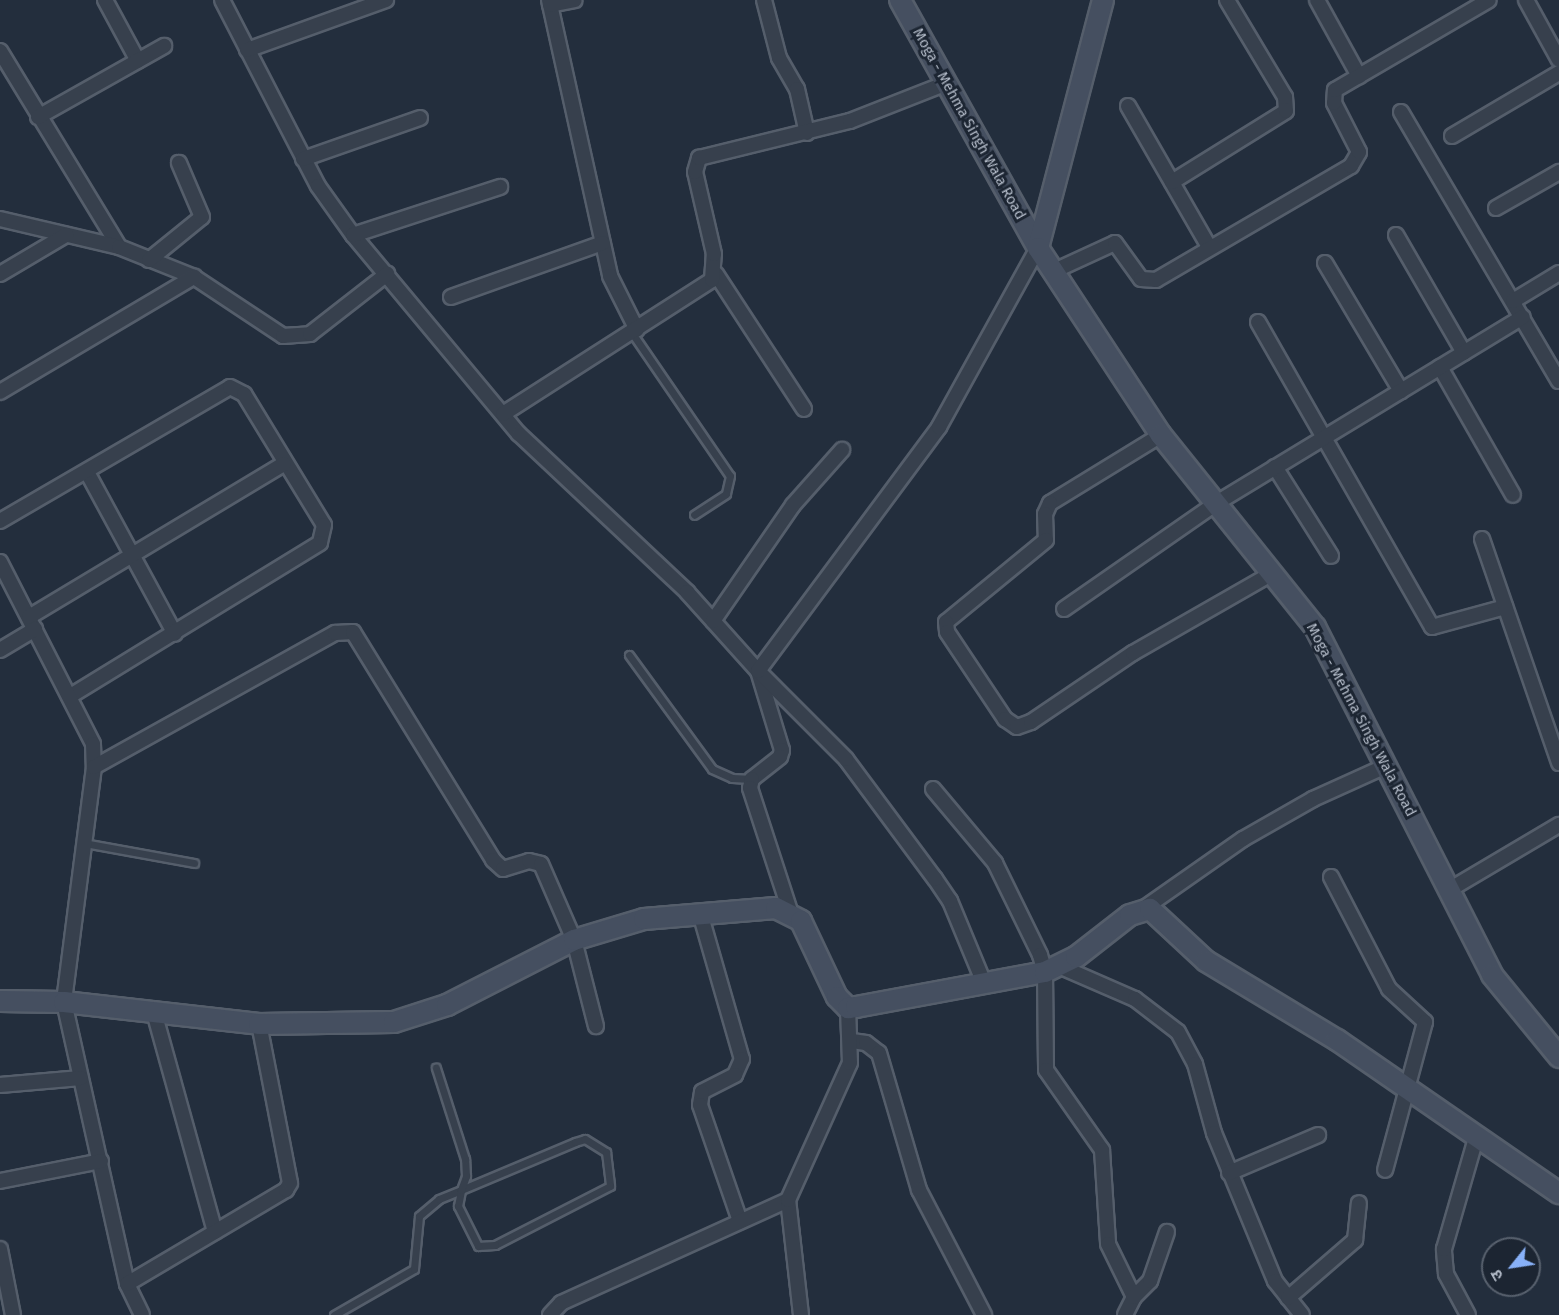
<!DOCTYPE html>
<html>
<head>
<meta charset="utf-8">
<style>
  body { margin:0 }
  #map { position:relative; width:1559px; height:1315px; overflow:hidden; background:#232e3d; font-family:"Fira Sans","Noto Sans Devanagari",sans-serif }
  div>[style] { position:absolute }
  .roads { filter:drop-shadow(2px 0 #555e6b) drop-shadow(-2px 0 #555e6b) drop-shadow(0 2px #555e6b) drop-shadow(0 -2px #555e6b) }
  .lane>* { height:7px; margin:-3.5px; padding:0 3.5px; transform-origin:3.5px; border-radius:3.5px; background:#37404d }
  .street>* { height:14px; margin:-7px; padding:0 7px; transform-origin:7px; border-radius:7px; background:#37404d }
  .secondary>* { height:20px; margin:-10px; padding:0 10px; transform-origin:10px; border-radius:10px; background:#454f60 }
  span { translate:-50% -50%; white-space:nowrap; text-align:center; line-height:1.15; -webkit-text-stroke:6px #1c2532; paint-order:stroke }
  .street-label { font-size:15px; color:#b3bbc8 }
  .north { position:absolute; left:1481px; top:1237px; width:60px; height:60px; box-sizing:border-box; background:#1c2532; border:2px solid #58616e; border-radius:50%; rotate:240deg; font-size:16px; font-weight:700; line-height:24px; text-align:center; color:#b3bbc8 }
  .north::after { content:''; display:block; margin:auto; width:21px; height:27px; background:#88b1f8; clip-path:polygon(50% 0,100% 100%,50% 72%,0 100%) }
</style>
</head>
<body>
<div id="map">
  <div class="roads">
    <div class="lane">
      <i style="left:632px;top:333px;width:173px;rotate:55.6deg"></i>
      <i style="left:730px;top:476px;width:18px;rotate:103deg"></i>
      <i style="left:726px;top:494px;width:38px;rotate:147deg"></i>
      <i style="left:629px;top:655px;width:141px;rotate:53.9deg"></i>
      <i style="left:712px;top:769px;width:22px;rotate:24deg"></i>
      <i style="left:732px;top:778px;width:20px;rotate:3deg"></i>
      <i style="left:84px;top:843px;width:112px;rotate:10.3deg"></i>
      <i style="left:334px;top:1315px;width:92px;rotate:-29.9deg"></i>
      <i style="left:414px;top:1269px;width:53px;rotate:-84.6deg"></i>
      <i style="left:419px;top:1216px;width:26px;rotate:-40deg"></i>
      <i style="left:439px;top:1199px;width:24px;rotate:-22deg"></i>
      <i style="left:461px;top:1190px;width:124px;rotate:-22.8deg"></i>
      <i style="left:575px;top:1142px;width:10px;rotate:-17deg"></i>
      <i style="left:585px;top:1139px;width:25px;rotate:32deg"></i>
      <i style="left:606px;top:1152px;width:34px;rotate:83deg"></i>
      <i style="left:610px;top:1186px;width:129px;rotate:152.8deg"></i>
      <i style="left:495px;top:1245px;width:17px;rotate:177deg"></i>
      <i style="left:478px;top:1246px;width:45px;rotate:-116.6deg"></i>
      <i style="left:458px;top:1206px;width:16px;rotate:-79deg"></i>
      <i style="left:461px;top:1190px;width:15px;rotate:-70deg"></i>
      <i style="left:466px;top:1176px;width:17px;rotate:-93deg"></i>
      <i style="left:465px;top:1159px;width:96px;rotate:-107.7deg"></i>
    </div>
    <div class="street">
      <i style="left:105px;top:0;width:69px;rotate:61.6deg"></i>
      <i style="left:222px;top:0;width:209px;rotate:62.7deg"></i>
      <i style="left:318px;top:186px;width:60px;rotate:54.5deg"></i>
      <i style="left:353px;top:235px;width:259px;rotate:50.2deg"></i>
      <i style="left:519px;top:434px;width:231px;rotate:43.2deg"></i>
      <i style="left:687px;top:592px;width:106px;rotate:48.1deg"></i>
      <i style="left:758px;top:671px;width:83px;rotate:73.1deg"></i>
      <i style="left:782px;top:750px;width:7px;rotate:106deg"></i>
      <i style="left:780px;top:757px;width:36px;rotate:142deg"></i>
      <i style="left:752px;top:779px;width:9px;rotate:103deg"></i>
      <i style="left:750px;top:788px;width:129px;rotate:72deg"></i>
      <i style="left:549px;top:0;width:283px;rotate:77.5deg"></i>
      <i style="left:610px;top:276px;width:60px;rotate:63.4deg"></i>
      <i style="left:764px;top:0;width:60px;rotate:75.5deg"></i>
      <i style="left:779px;top:58px;width:36px;rotate:60deg"></i>
      <i style="left:797px;top:89px;width:45px;rotate:77.2deg"></i>
      <i style="left:1317px;top:0;width:87px;rotate:61.1deg"></i>
      <i style="left:1526px;top:0;width:68px;rotate:61.2deg"></i>
      <i style="left:550px;top:5px;width:25px;rotate:-11deg"></i>
      <i style="left:247px;top:50px;width:148px;rotate:-19.8deg"></i>
      <i style="left:0;top:51px;width:229px;rotate:58.7deg"></i>
      <i style="left:1128px;top:106px;width:163px;rotate:60.1deg"></i>
      <i style="left:1401px;top:112px;width:312px;rotate:59.6deg"></i>
      <i style="left:38px;top:117px;width:145px;rotate:-29.4deg"></i>
      <i style="left:1452px;top:136px;width:124px;rotate:-30.5deg"></i>
      <i style="left:303px;top:159px;width:124px;rotate:-19.3deg"></i>
      <i style="left:1172px;top:182px;width:134px;rotate:-31.9deg"></i>
      <i style="left:1286px;top:111px;width:14px;rotate:-94deg"></i>
      <i style="left:1285px;top:97px;width:113px;rotate:-120.9deg"></i>
      <i style="left:1496px;top:208px;width:73px;rotate:-29.7deg"></i>
      <i style="left:0;top:219px;width:122px;rotate:13.2deg"></i>
      <i style="left:119px;top:247px;width:81px;rotate:21.8deg"></i>
      <i style="left:194px;top:277px;width:107px;rotate:33.5deg"></i>
      <i style="left:283px;top:336px;width:27px;rotate:-4deg"></i>
      <i style="left:310px;top:334px;width:98px;rotate:-37.9deg"></i>
      <i style="left:353px;top:235px;width:155px;rotate:-18.1deg"></i>
      <i style="left:1396px;top:235px;width:136px;rotate:60deg"></i>
      <i style="left:149px;top:260px;width:68px;rotate:-39.1deg"></i>
      <i style="left:202px;top:217px;width:59px;rotate:-113.1deg"></i>
      <i style="left:1325px;top:263px;width:149px;rotate:59.3deg"></i>
      <i style="left:1054px;top:271px;width:67px;rotate:-24.7deg"></i>
      <i style="left:1115px;top:243px;width:44px;rotate:54.2deg"></i>
      <i style="left:1141px;top:279px;width:15px;rotate:4deg"></i>
      <i style="left:1156px;top:280px;width:226px;rotate:-30.3deg"></i>
      <i style="left:1351px;top:166px;width:16px;rotate:-60deg"></i>
      <i style="left:1359px;top:152px;width:55px;rotate:-117deg"></i>
      <i style="left:1334px;top:103px;width:13px;rotate:-86deg"></i>
      <i style="left:1335px;top:90px;width:178px;rotate:-30.3deg"></i>
      <i style="left:0;top:274px;width:77px;rotate:-30.6deg"></i>
      <i style="left:716px;top:274px;width:161px;rotate:56.9deg"></i>
      <i style="left:451px;top:297px;width:161px;rotate:-19.6deg"></i>
      <i style="left:1513px;top:301px;width:54px;rotate:-31.3deg"></i>
      <i style="left:1258px;top:322px;width:351px;rotate:60.3deg"></i>
      <i style="left:1432px;top:627px;width:76px;rotate:-15.3deg"></i>
      <i style="left:1440px;top:367px;width:147px;rotate:60.3deg"></i>
      <i style="left:0;top:392px;width:226px;rotate:-30.7deg"></i>
      <i style="left:503px;top:414px;width:248px;rotate:-32.7deg"></i>
      <i style="left:712px;top:280px;width:26px;rotate:-86deg"></i>
      <i style="left:714px;top:254px;width:84px;rotate:-103deg"></i>
      <i style="left:695px;top:172px;width:15px;rotate:-74deg"></i>
      <i style="left:699px;top:158px;width:155px;rotate:-13.8deg"></i>
      <i style="left:850px;top:121px;width:104px;rotate:-21.4deg"></i>
      <i style="left:1161px;top:435px;width:130px;rotate:148.5deg"></i>
      <i style="left:1050px;top:503px;width:12px;rotate:114deg"></i>
      <i style="left:1045px;top:514px;width:26px;rotate:88deg"></i>
      <i style="left:1046px;top:540px;width:129px;rotate:140.6deg"></i>
      <i style="left:946px;top:622px;width:10px;rotate:84deg"></i>
      <i style="left:947px;top:632px;width:105px;rotate:56.3deg"></i>
      <i style="left:1005px;top:719px;width:14px;rotate:34deg"></i>
      <i style="left:1017px;top:727px;width:15px;rotate:-20deg"></i>
      <i style="left:1031px;top:722px;width:123px;rotate:-34.1deg"></i>
      <i style="left:1133px;top:653px;width:159px;rotate:-29.8deg"></i>
      <i style="left:1275px;top:467px;width:105px;rotate:57.8deg"></i>
      <i style="left:87px;top:472px;width:184px;rotate:61.5deg"></i>
      <i style="left:0;top:521px;width:266px;rotate:-30.2deg"></i>
      <i style="left:230px;top:387px;width:16px;rotate:27deg"></i>
      <i style="left:244px;top:394px;width:153px;rotate:58.6deg"></i>
      <i style="left:324px;top:525px;width:18px;rotate:103deg"></i>
      <i style="left:320px;top:543px;width:294px;rotate:148.5deg"></i>
      <i style="left:1482px;top:539px;width:237px;rotate:71deg"></i>
      <i style="left:0;top:562px;width:204px;rotate:62.9deg"></i>
      <i style="left:93px;top:744px;width:23px;rotate:88deg"></i>
      <i style="left:94px;top:767px;width:237px;rotate:97.3deg"></i>
      <i style="left:64px;top:1002px;width:289px;rotate:77.4deg"></i>
      <i style="left:127px;top:1284px;width:34px;rotate:64deg"></i>
      <i style="left:1064px;top:609px;width:184px;rotate:-34.8deg"></i>
      <i style="left:1215px;top:504px;width:360px;rotate:-31.3deg"></i>
      <i style="left:29px;top:617px;width:297px;rotate:-31deg"></i>
      <i style="left:713px;top:621px;width:141px;rotate:-55.4deg"></i>
      <i style="left:793px;top:505px;width:74px;rotate:-48.3deg"></i>
      <i style="left:0;top:650px;width:41px;rotate:-31deg"></i>
      <i style="left:94px;top:767px;width:276px;rotate:-29.1deg"></i>
      <i style="left:335px;top:633px;width:18px;rotate:-3deg"></i>
      <i style="left:353px;top:632px;width:268px;rotate:58.4deg"></i>
      <i style="left:493px;top:860px;width:13px;rotate:42deg"></i>
      <i style="left:503px;top:869px;width:27px;rotate:-17deg"></i>
      <i style="left:529px;top:861px;width:12px;rotate:14deg"></i>
      <i style="left:541px;top:864px;width:83px;rotate:66.5deg"></i>
      <i style="left:574px;top:940px;width:89px;rotate:75.7deg"></i>
      <i style="left:933px;top:789px;width:97px;rotate:50deg"></i>
      <i style="left:995px;top:863px;width:102px;rotate:63.9deg"></i>
      <i style="left:1040px;top:955px;width:18px;rotate:74deg"></i>
      <i style="left:1045px;top:972px;width:98px;rotate:89.4deg"></i>
      <i style="left:1046px;top:1070px;width:98px;rotate:55deg"></i>
      <i style="left:1102px;top:1150px;width:94px;rotate:86.3deg"></i>
      <i style="left:1108px;top:1244px;width:59px;rotate:63.9deg"></i>
      <i style="left:1134px;top:1297px;width:20px;rotate:117deg"></i>
      <i style="left:1331px;top:877px;width:126px;rotate:62.6deg"></i>
      <i style="left:1389px;top:989px;width:49px;rotate:42.5deg"></i>
      <i style="left:1425px;top:1022px;width:153px;rotate:105.1deg"></i>
      <i style="left:1449px;top:890px;width:128px;rotate:-30.6deg"></i>
      <i style="left:1143px;top:909px;width:122px;rotate:-35deg"></i>
      <i style="left:1243px;top:839px;width:81px;rotate:-29.7deg"></i>
      <i style="left:1313px;top:799px;width:80px;rotate:-24.3deg"></i>
      <i style="left:700px;top:913px;width:152px;rotate:74deg"></i>
      <i style="left:742px;top:1059px;width:17px;rotate:114deg"></i>
      <i style="left:735px;top:1075px;width:37px;rotate:153deg"></i>
      <i style="left:702px;top:1092px;width:13px;rotate:99deg"></i>
      <i style="left:700px;top:1105px;width:123px;rotate:71deg"></i>
      <i style="left:1059px;top:966px;width:83px;rotate:23.5deg"></i>
      <i style="left:1135px;top:999px;width:54px;rotate:37.5deg"></i>
      <i style="left:1178px;top:1032px;width:36px;rotate:62deg"></i>
      <i style="left:1195px;top:1064px;width:72px;rotate:74.6deg"></i>
      <i style="left:1214px;top:1133px;width:160px;rotate:67.6deg"></i>
      <i style="left:1275px;top:1281px;width:43px;rotate:51.5deg"></i>
      <i style="left:984px;top:983px;width:89px;rotate:-112.5deg"></i>
      <i style="left:950px;top:901px;width:27px;rotate:-124deg"></i>
      <i style="left:935px;top:879px;width:149px;rotate:-126.6deg"></i>
      <i style="left:846px;top:759px;width:124px;rotate:-135deg"></i>
      <i style="left:758px;top:671px;width:304px;rotate:-53.4deg"></i>
      <i style="left:939px;top:427px;width:205px;rotate:-61.1deg"></i>
      <i style="left:154px;top:1012px;width:228px;rotate:74.5deg"></i>
      <i style="left:852px;top:1041px;width:14px;rotate:8deg"></i>
      <i style="left:866px;top:1043px;width:16px;rotate:38deg"></i>
      <i style="left:879px;top:1053px;width:143px;rotate:73.7deg"></i>
      <i style="left:919px;top:1190px;width:141px;rotate:62.5deg"></i>
      <i style="left:0;top:1085px;width:81px;rotate:-4.9deg"></i>
      <i style="left:1229px;top:1173px;width:97px;rotate:-23.1deg"></i>
      <i style="left:0;top:1181px;width:103px;rotate:-11.2deg"></i>
      <i style="left:0;top:1249px;width:67px;rotate:78.9deg"></i>
      <i style="left:127px;top:1284px;width:185px;rotate:-30.6deg"></i>
      <i style="left:286px;top:1190px;width:8px;rotate:-60deg"></i>
      <i style="left:290px;top:1183px;width:162px;rotate:-101deg"></i>
      <i style="left:1134px;top:1297px;width:23px;rotate:-45deg"></i>
      <i style="left:1150px;top:1281px;width:52px;rotate:-70.9deg"></i>
      <i style="left:1288px;top:1298px;width:89px;rotate:-40.9deg"></i>
      <i style="left:1355px;top:1240px;width:37px;rotate:-84deg"></i>
      <i style="left:550px;top:1315px;width:16px;rotate:-47deg"></i>
      <i style="left:561px;top:1303px;width:249px;rotate:-24.4deg"></i>
      <i style="left:801px;top:1315px;width:116px;rotate:-96.4deg"></i>
      <i style="left:788px;top:1200px;width:150px;rotate:-65.7deg"></i>
      <i style="left:850px;top:1063px;width:55px;rotate:-92.1deg"></i>
      <i style="left:1468px;top:1315px;width:47px;rotate:-118.2deg"></i>
      <i style="left:1446px;top:1274px;width:25px;rotate:-95deg"></i>
      <i style="left:1444px;top:1249px;width:119px;rotate:-73.9deg"></i>
    </div>
    <div class="secondary">
      <i style="left:900px;top:0;width:284px;rotate:60.9deg"></i>
      <i style="left:1103px;top:0;width:256px;rotate:104.7deg"></i>
      <i style="left:1038px;top:248px;width:224px;rotate:56.7deg"></i>
      <i style="left:1161px;top:435px;width:246px;rotate:51.3deg"></i>
      <i style="left:1315px;top:627px;width:390px;rotate:63deg"></i>
      <i style="left:1492px;top:975px;width:106px;rotate:50.7deg"></i>
      <i style="left:0;top:1001px;width:64px;rotate:0.9deg"></i>
      <i style="left:64px;top:1002px;width:196px;rotate:6.4deg"></i>
      <i style="left:259px;top:1024px;width:135px;rotate:-0.8deg"></i>
      <i style="left:394px;top:1022px;width:56px;rotate:-17.8deg"></i>
      <i style="left:447px;top:1005px;width:143px;rotate:-27.1deg"></i>
      <i style="left:574px;top:940px;width:73px;rotate:-16.7deg"></i>
      <i style="left:644px;top:919px;width:132px;rotate:-4.8deg"></i>
      <i style="left:776px;top:908px;width:28px;rotate:27deg"></i>
      <i style="left:801px;top:921px;width:84px;rotate:64.7deg"></i>
      <i style="left:837px;top:997px;width:16px;rotate:45deg"></i>
      <i style="left:848px;top:1008px;width:8px;rotate:-7deg"></i>
      <i style="left:856px;top:1007px;width:192px;rotate:-10.5deg"></i>
      <i style="left:1045px;top:972px;width:34px;rotate:-26deg"></i>
      <i style="left:1076px;top:957px;width:68px;rotate:-37.9deg"></i>
      <i style="left:1130px;top:915px;width:21px;rotate:-17deg"></i>
      <i style="left:1150px;top:909px;width:76px;rotate:42.9deg"></i>
      <i style="left:1206px;top:961px;width:153px;rotate:31.1deg"></i>
      <i style="left:1337px;top:1040px;width:270px;rotate:34.6deg"></i>
    </div>
  </div>
  <div class="street-label">
    <span style="left:969px;top:124px;rotate:61deg">Moga - Mehma Singh Wala Road</span>
    <span style="left:1361px;top:720px;rotate:62deg">Moga - Mehma Singh Wala Road</span>
  </div>
  <div class="north">उ</div>
</div>
</body>
</html>
